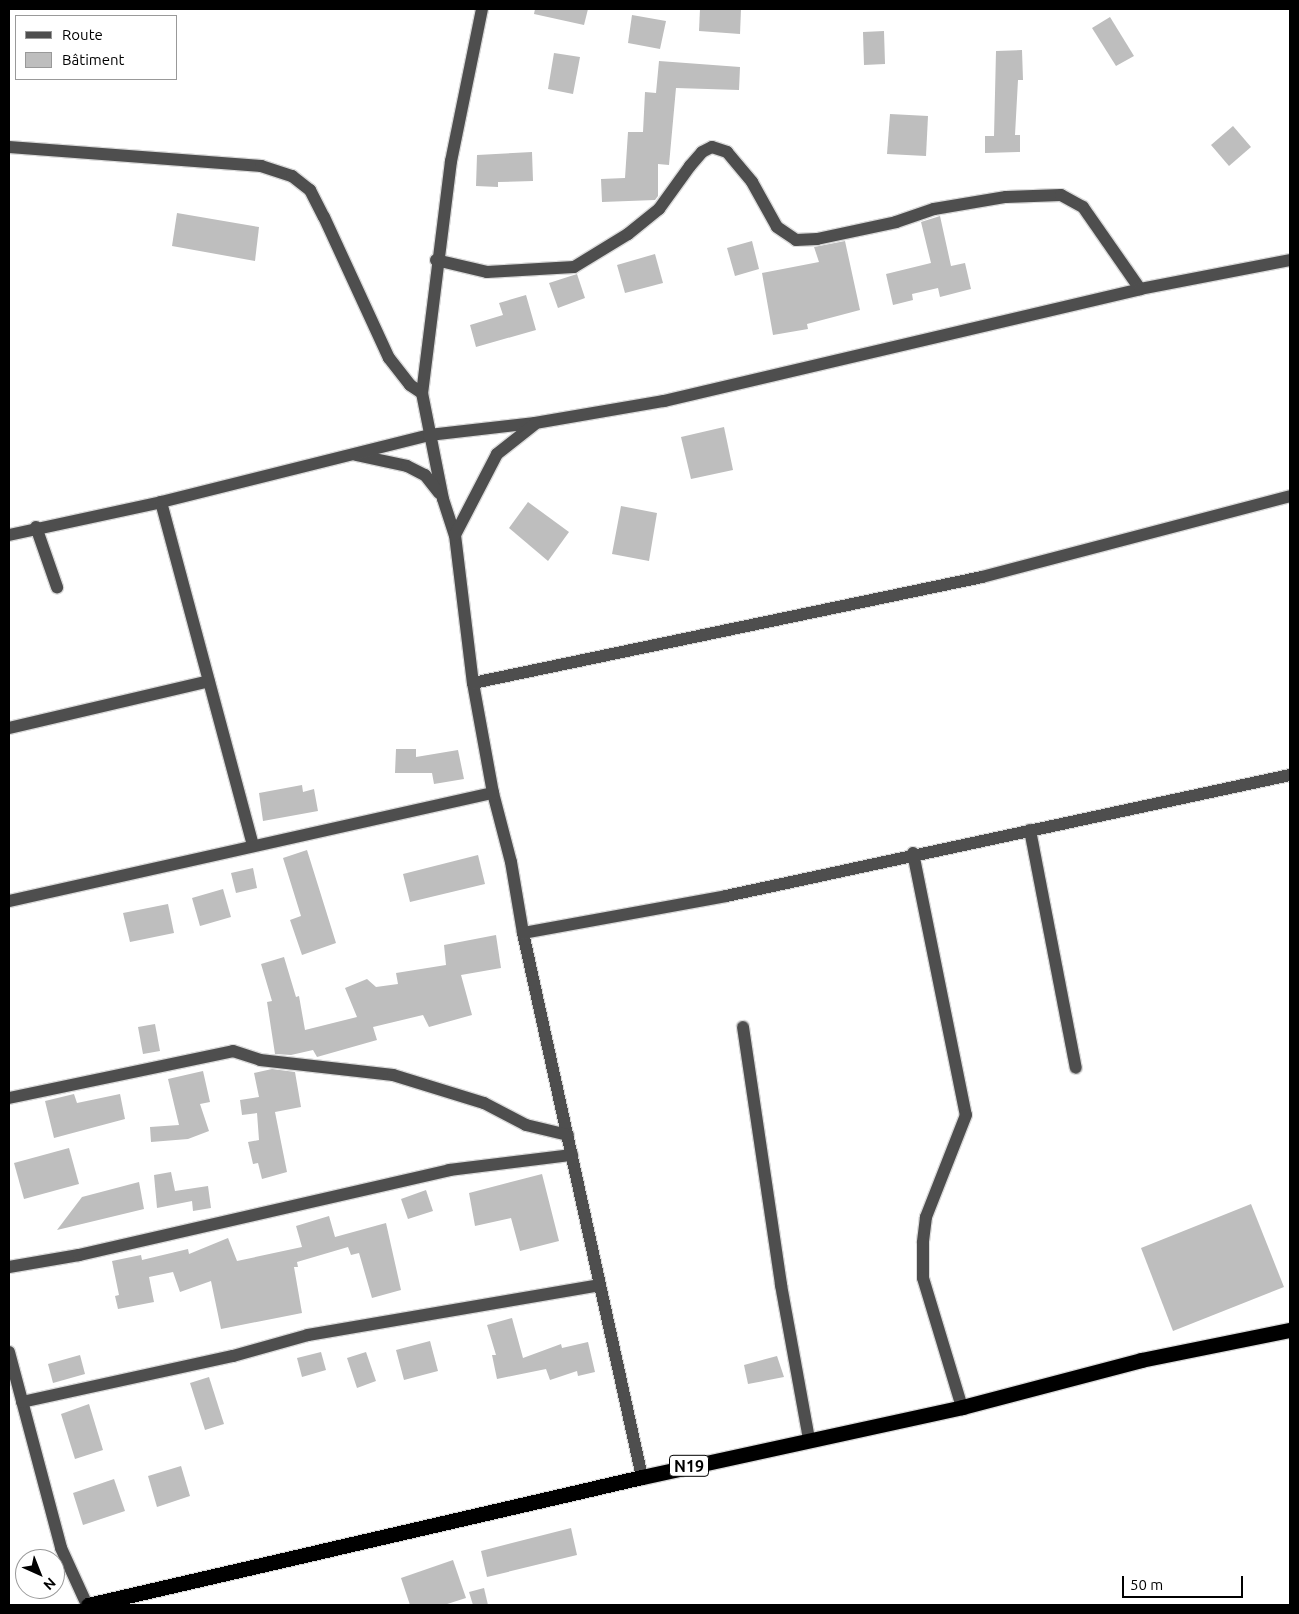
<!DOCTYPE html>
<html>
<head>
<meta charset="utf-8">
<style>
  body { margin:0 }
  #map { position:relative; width:1299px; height:1614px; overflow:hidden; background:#fff; font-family:Ubuntu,sans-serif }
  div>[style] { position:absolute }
  .building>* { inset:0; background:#bebebe }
  .roads { filter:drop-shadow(1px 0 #dbdbdb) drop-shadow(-1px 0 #dbdbdb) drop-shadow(0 1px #dbdbdb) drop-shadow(0 -1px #dbdbdb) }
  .minor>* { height:12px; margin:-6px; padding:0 6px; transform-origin:6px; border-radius:6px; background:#4e4e4e }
  .highway>* { height:15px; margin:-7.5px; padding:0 7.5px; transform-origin:7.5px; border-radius:7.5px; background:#000 }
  span { translate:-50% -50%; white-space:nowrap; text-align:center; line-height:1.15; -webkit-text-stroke:5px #fff; paint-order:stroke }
  .shield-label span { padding:1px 4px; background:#fff; border:1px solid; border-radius:4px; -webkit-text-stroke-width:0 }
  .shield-label { font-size:16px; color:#000; font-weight:700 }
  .frame { position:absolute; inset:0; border:10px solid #000; pointer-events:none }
  .legend { position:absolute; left:15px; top:15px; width:162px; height:65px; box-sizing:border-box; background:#fff; border:1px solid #999; margin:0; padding:6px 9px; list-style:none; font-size:15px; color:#000 }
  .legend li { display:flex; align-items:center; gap:10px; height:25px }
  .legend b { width:25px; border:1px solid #999 }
  .north { position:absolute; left:15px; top:1549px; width:50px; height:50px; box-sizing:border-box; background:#fff; border:1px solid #999; border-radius:50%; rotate:136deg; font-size:14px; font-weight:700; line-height:20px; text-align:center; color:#000 }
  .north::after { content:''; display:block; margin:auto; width:18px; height:22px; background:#000; clip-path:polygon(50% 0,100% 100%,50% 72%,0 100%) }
  .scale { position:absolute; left:1122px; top:1576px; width:121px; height:22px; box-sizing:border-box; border:2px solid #000; border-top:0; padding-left:6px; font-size:15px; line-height:18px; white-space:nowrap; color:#000; -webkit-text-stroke:4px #fff; paint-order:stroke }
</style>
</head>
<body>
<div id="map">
  <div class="building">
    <i style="clip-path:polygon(535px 9px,588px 9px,584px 25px,534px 14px)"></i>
    <i style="clip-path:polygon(700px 9px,741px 9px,740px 34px,699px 31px)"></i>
    <i style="clip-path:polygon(632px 15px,666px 21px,660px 49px,628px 43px)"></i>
    <i style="clip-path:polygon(1110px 17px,1134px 56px,1116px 66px,1092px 28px)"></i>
    <i style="clip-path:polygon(884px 31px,885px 64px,864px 65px,863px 32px)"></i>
    <i style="clip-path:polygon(1022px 50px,1023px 80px,1018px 80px,1015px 135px,1020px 135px,1020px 152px,985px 153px,985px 136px,994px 136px,996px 51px)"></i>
    <i style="clip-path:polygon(554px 53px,580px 57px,573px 94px,548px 89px)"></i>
    <i style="clip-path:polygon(659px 61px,740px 67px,739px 90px,676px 88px,669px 165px,658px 164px,658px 196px,655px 200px,602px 202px,601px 179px,625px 178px,628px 132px,643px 132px,645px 92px,656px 93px)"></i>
    <i style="clip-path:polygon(890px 114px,928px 116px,926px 156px,887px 154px)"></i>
    <i style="clip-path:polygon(1233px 126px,1251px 147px,1229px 166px,1211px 145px)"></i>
    <i style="clip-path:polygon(532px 152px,533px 181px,498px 182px,498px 187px,476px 186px,477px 155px)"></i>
    <i style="clip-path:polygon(177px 213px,259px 227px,255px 261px,172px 246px)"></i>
    <i style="clip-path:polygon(940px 216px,951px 266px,965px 263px,971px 289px,940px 297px,938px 288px,912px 294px,913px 300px,893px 305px,886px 274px,931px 263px,921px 222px)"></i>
    <i style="clip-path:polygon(752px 241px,759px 269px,735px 276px,727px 248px)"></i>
    <i style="clip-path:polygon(845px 241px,860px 310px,807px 324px,808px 329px,773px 335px,762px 273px,819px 262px,814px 247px)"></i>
    <i style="clip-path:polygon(655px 254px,663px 283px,625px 293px,617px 265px)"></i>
    <i style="clip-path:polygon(577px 274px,585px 298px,558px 308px,549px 283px)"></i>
    <i style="clip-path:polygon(526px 295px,536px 330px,476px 347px,470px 325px,503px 315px,499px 303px)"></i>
    <i style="clip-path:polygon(724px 427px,733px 470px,691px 479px,681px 437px)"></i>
    <i style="clip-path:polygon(528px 502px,569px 532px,548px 561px,509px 528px)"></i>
    <i style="clip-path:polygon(621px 506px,657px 513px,649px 561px,612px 554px)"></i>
    <i style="clip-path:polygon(396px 749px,416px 749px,416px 757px,458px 750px,464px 779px,434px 784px,432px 773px,395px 773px)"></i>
    <i style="clip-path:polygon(302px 785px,303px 792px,314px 789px,318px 811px,263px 821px,259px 793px)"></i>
    <i style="clip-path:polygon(307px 850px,336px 943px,302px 955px,290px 920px,301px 916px,283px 858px)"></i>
    <i style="clip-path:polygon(478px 855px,485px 884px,410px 902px,403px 874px)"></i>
    <i style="clip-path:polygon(253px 868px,257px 888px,236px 893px,231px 873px)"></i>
    <i style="clip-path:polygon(223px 889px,231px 917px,200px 926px,192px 898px)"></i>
    <i style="clip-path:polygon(168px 904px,174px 933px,130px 942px,123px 913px)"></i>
    <i style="clip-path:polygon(496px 935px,501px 968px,461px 975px,472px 1015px,429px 1027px,423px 1015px,373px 1027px,377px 1040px,317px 1057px,313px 1050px,291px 1055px,275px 1054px,267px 1002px,272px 1001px,261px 964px,284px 957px,296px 997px,299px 996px,305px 1030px,357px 1017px,345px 988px,367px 979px,376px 987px,398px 984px,396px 973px,446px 965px,444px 945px)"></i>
    <i style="clip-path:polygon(155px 1024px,160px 1051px,143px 1054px,138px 1027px)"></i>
    <i style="clip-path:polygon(272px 1069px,295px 1072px,301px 1107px,275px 1112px,287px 1172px,262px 1179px,258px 1163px,253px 1164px,248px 1142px,259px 1140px,257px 1113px,242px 1115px,240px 1100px,259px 1097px,254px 1073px)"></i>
    <i style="clip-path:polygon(203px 1071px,210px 1102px,200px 1104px,209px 1131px,188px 1139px,151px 1142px,150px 1127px,179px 1125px,168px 1079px)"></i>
    <i style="clip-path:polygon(74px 1094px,77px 1103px,120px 1094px,125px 1119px,54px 1138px,45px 1101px)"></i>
    <i style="clip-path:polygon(69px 1148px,79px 1184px,24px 1199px,14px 1163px)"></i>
    <i style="clip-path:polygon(171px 1172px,175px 1191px,208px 1186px,211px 1208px,193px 1211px,192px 1201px,157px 1208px,154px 1175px)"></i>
    <i style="clip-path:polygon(542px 1174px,559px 1241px,520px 1251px,511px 1218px,475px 1226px,469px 1193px)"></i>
    <i style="clip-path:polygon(139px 1182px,144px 1209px,57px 1230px,82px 1197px)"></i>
    <i style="clip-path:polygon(426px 1190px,433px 1211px,408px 1219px,401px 1199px)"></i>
    <i style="clip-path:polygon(1251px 1204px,1284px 1287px,1173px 1331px,1141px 1248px)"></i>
    <i style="clip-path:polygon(329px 1216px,335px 1237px,386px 1223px,401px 1290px,372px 1298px,359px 1253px,351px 1255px,348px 1247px,297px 1262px,298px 1267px,294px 1267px,302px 1313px,221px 1329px,211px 1281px,180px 1292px,173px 1272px,149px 1277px,154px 1302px,118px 1309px,115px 1296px,119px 1295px,112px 1261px,141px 1255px,142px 1260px,188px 1249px,189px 1254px,228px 1238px,237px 1261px,302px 1247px,296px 1226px)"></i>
    <i style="clip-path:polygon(512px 1318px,523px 1358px,561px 1344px,562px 1348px,588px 1342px,595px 1372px,578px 1376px,577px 1371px,550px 1380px,546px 1369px,497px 1379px,492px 1355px,496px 1355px,487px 1325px)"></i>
    <i style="clip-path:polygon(430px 1341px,438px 1371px,404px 1380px,396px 1350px)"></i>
    <i style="clip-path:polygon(321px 1352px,326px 1370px,302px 1377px,297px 1358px)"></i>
    <i style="clip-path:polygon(366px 1352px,376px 1381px,357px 1388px,347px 1358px)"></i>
    <i style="clip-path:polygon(80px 1355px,85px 1374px,53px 1383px,48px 1364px)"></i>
    <i style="clip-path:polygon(777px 1356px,784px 1377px,748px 1384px,744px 1365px)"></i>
    <i style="clip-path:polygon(209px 1377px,224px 1424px,205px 1430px,190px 1383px)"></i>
    <i style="clip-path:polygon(89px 1404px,103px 1450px,75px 1459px,61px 1414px)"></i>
    <i style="clip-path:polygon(181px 1466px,190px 1496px,157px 1507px,148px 1476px)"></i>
    <i style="clip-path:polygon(114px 1479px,125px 1511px,83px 1525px,73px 1493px)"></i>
    <i style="clip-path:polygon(571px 1528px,577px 1555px,487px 1577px,481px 1551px)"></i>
    <i style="clip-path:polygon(453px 1560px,466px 1598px,444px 1605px,410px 1605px,401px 1578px)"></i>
    <i style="clip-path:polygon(484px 1588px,488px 1605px,473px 1605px,469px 1592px)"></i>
  </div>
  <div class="roads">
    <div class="minor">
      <i style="left:482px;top:9px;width:155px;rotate:101.5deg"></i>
      <i style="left:451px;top:161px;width:234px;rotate:97.1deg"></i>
      <i style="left:422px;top:393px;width:108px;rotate:78.8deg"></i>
      <i style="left:443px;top:499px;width:38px;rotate:72deg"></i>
      <i style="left:455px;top:535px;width:149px;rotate:83.1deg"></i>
      <i style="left:473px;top:683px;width:112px;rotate:79.7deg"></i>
      <i style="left:493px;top:793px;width:71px;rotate:75.4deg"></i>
      <i style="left:511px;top:862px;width:72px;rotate:80.4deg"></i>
      <i style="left:523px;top:933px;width:557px;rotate:77.66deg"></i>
      <i style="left:9px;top:147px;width:253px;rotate:4.3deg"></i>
      <i style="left:261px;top:166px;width:33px;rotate:18deg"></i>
      <i style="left:292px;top:176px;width:23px;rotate:38deg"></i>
      <i style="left:310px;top:190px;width:30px;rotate:63deg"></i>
      <i style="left:324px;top:217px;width:155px;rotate:65.3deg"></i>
      <i style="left:389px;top:358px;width:34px;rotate:52deg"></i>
      <i style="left:410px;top:385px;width:14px;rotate:34deg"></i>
      <i style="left:436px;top:260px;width:52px;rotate:13.2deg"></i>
      <i style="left:487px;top:272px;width:87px;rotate:-3.3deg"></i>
      <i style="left:574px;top:267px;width:63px;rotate:-31.4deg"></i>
      <i style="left:628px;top:234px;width:40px;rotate:-39deg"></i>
      <i style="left:659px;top:209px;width:53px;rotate:-54.2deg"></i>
      <i style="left:690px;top:166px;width:18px;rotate:-49deg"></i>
      <i style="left:702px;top:152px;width:11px;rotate:-27deg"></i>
      <i style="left:712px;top:147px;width:16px;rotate:18deg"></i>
      <i style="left:727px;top:152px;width:39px;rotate:50deg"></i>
      <i style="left:752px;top:182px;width:51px;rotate:60.9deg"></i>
      <i style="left:777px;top:227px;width:23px;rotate:34deg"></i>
      <i style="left:796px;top:240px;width:21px;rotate:-3deg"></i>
      <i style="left:817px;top:239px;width:81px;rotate:-12.1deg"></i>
      <i style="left:896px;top:222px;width:40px;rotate:-18.9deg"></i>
      <i style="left:934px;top:209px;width:73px;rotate:-9.5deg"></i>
      <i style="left:1006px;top:197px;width:55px;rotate:-2.1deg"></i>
      <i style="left:1061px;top:195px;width:25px;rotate:29deg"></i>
      <i style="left:1083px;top:207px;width:100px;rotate:55.2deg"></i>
      <i style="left:356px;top:455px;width:52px;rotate:12.2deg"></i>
      <i style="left:407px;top:466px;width:20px;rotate:27deg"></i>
      <i style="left:425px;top:475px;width:23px;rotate:52deg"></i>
      <i style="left:161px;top:502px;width:355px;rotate:75deg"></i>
      <i style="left:36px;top:527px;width:64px;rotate:70.7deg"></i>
      <i style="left:9px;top:535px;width:156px;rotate:-12.2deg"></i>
      <i style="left:161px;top:502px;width:276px;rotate:-14deg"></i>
      <i style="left:429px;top:435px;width:107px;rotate:-6.5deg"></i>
      <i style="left:535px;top:423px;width:131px;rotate:-9.7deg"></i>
      <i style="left:664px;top:401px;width:489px;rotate:-13.2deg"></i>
      <i style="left:1140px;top:289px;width:153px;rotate:-10.9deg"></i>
      <i style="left:455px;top:535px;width:91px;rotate:-62.6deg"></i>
      <i style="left:497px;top:454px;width:48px;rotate:-38.3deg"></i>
      <i style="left:473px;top:683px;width:520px;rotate:-11.76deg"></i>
      <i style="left:982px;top:577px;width:318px;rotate:-14.7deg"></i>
      <i style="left:9px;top:728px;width:205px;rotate:-13.2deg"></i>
      <i style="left:1030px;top:830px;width:242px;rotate:79.1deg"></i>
      <i style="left:913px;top:853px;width:267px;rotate:78.6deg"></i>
      <i style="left:966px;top:1115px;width:110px;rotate:111.4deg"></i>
      <i style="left:926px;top:1217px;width:26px;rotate:97deg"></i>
      <i style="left:923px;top:1243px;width:35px;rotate:90deg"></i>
      <i style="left:923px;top:1278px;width:135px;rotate:73.2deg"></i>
      <i style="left:9px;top:901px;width:496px;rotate:-12.6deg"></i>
      <i style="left:523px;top:933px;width:206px;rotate:-10.3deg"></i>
      <i style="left:726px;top:896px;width:577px;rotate:-12.11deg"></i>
      <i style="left:743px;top:1027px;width:261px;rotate:81.6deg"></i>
      <i style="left:781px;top:1285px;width:157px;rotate:79.7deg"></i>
      <i style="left:9px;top:1098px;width:229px;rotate:-11.8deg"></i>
      <i style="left:233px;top:1051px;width:28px;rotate:18deg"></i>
      <i style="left:260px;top:1060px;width:134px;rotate:6.4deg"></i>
      <i style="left:393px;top:1075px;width:95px;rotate:17.1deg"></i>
      <i style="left:484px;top:1103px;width:47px;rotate:27.6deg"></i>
      <i style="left:526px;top:1125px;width:43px;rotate:13.4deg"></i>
      <i style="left:9px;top:1267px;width:71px;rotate:-9.7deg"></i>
      <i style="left:79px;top:1255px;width:380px;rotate:-12.9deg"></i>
      <i style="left:449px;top:1170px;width:124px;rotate:-7deg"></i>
      <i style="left:9px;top:1352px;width:203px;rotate:75.1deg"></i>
      <i style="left:61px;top:1548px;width:63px;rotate:65.5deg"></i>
      <i style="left:22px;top:1402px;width:216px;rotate:-12.3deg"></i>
      <i style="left:233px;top:1356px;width:78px;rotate:-15.6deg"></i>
      <i style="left:308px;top:1335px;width:295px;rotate:-9.7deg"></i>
    </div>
    <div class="highway">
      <i style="left:88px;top:1605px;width:569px;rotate:-13.01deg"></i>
      <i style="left:642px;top:1477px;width:328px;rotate:-12.3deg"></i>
      <i style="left:962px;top:1407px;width:185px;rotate:-14.7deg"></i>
      <i style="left:1141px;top:1360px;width:152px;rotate:-11.4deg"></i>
    </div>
  </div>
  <div class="shield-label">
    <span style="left:689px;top:1466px">N19</span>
  </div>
  <div class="frame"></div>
  <ul class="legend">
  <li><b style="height:6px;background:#4e4e4e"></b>Route</li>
  <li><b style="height:14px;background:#bebebe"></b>Bâtiment</li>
  </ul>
  <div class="north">N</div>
  <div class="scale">50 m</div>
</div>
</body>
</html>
